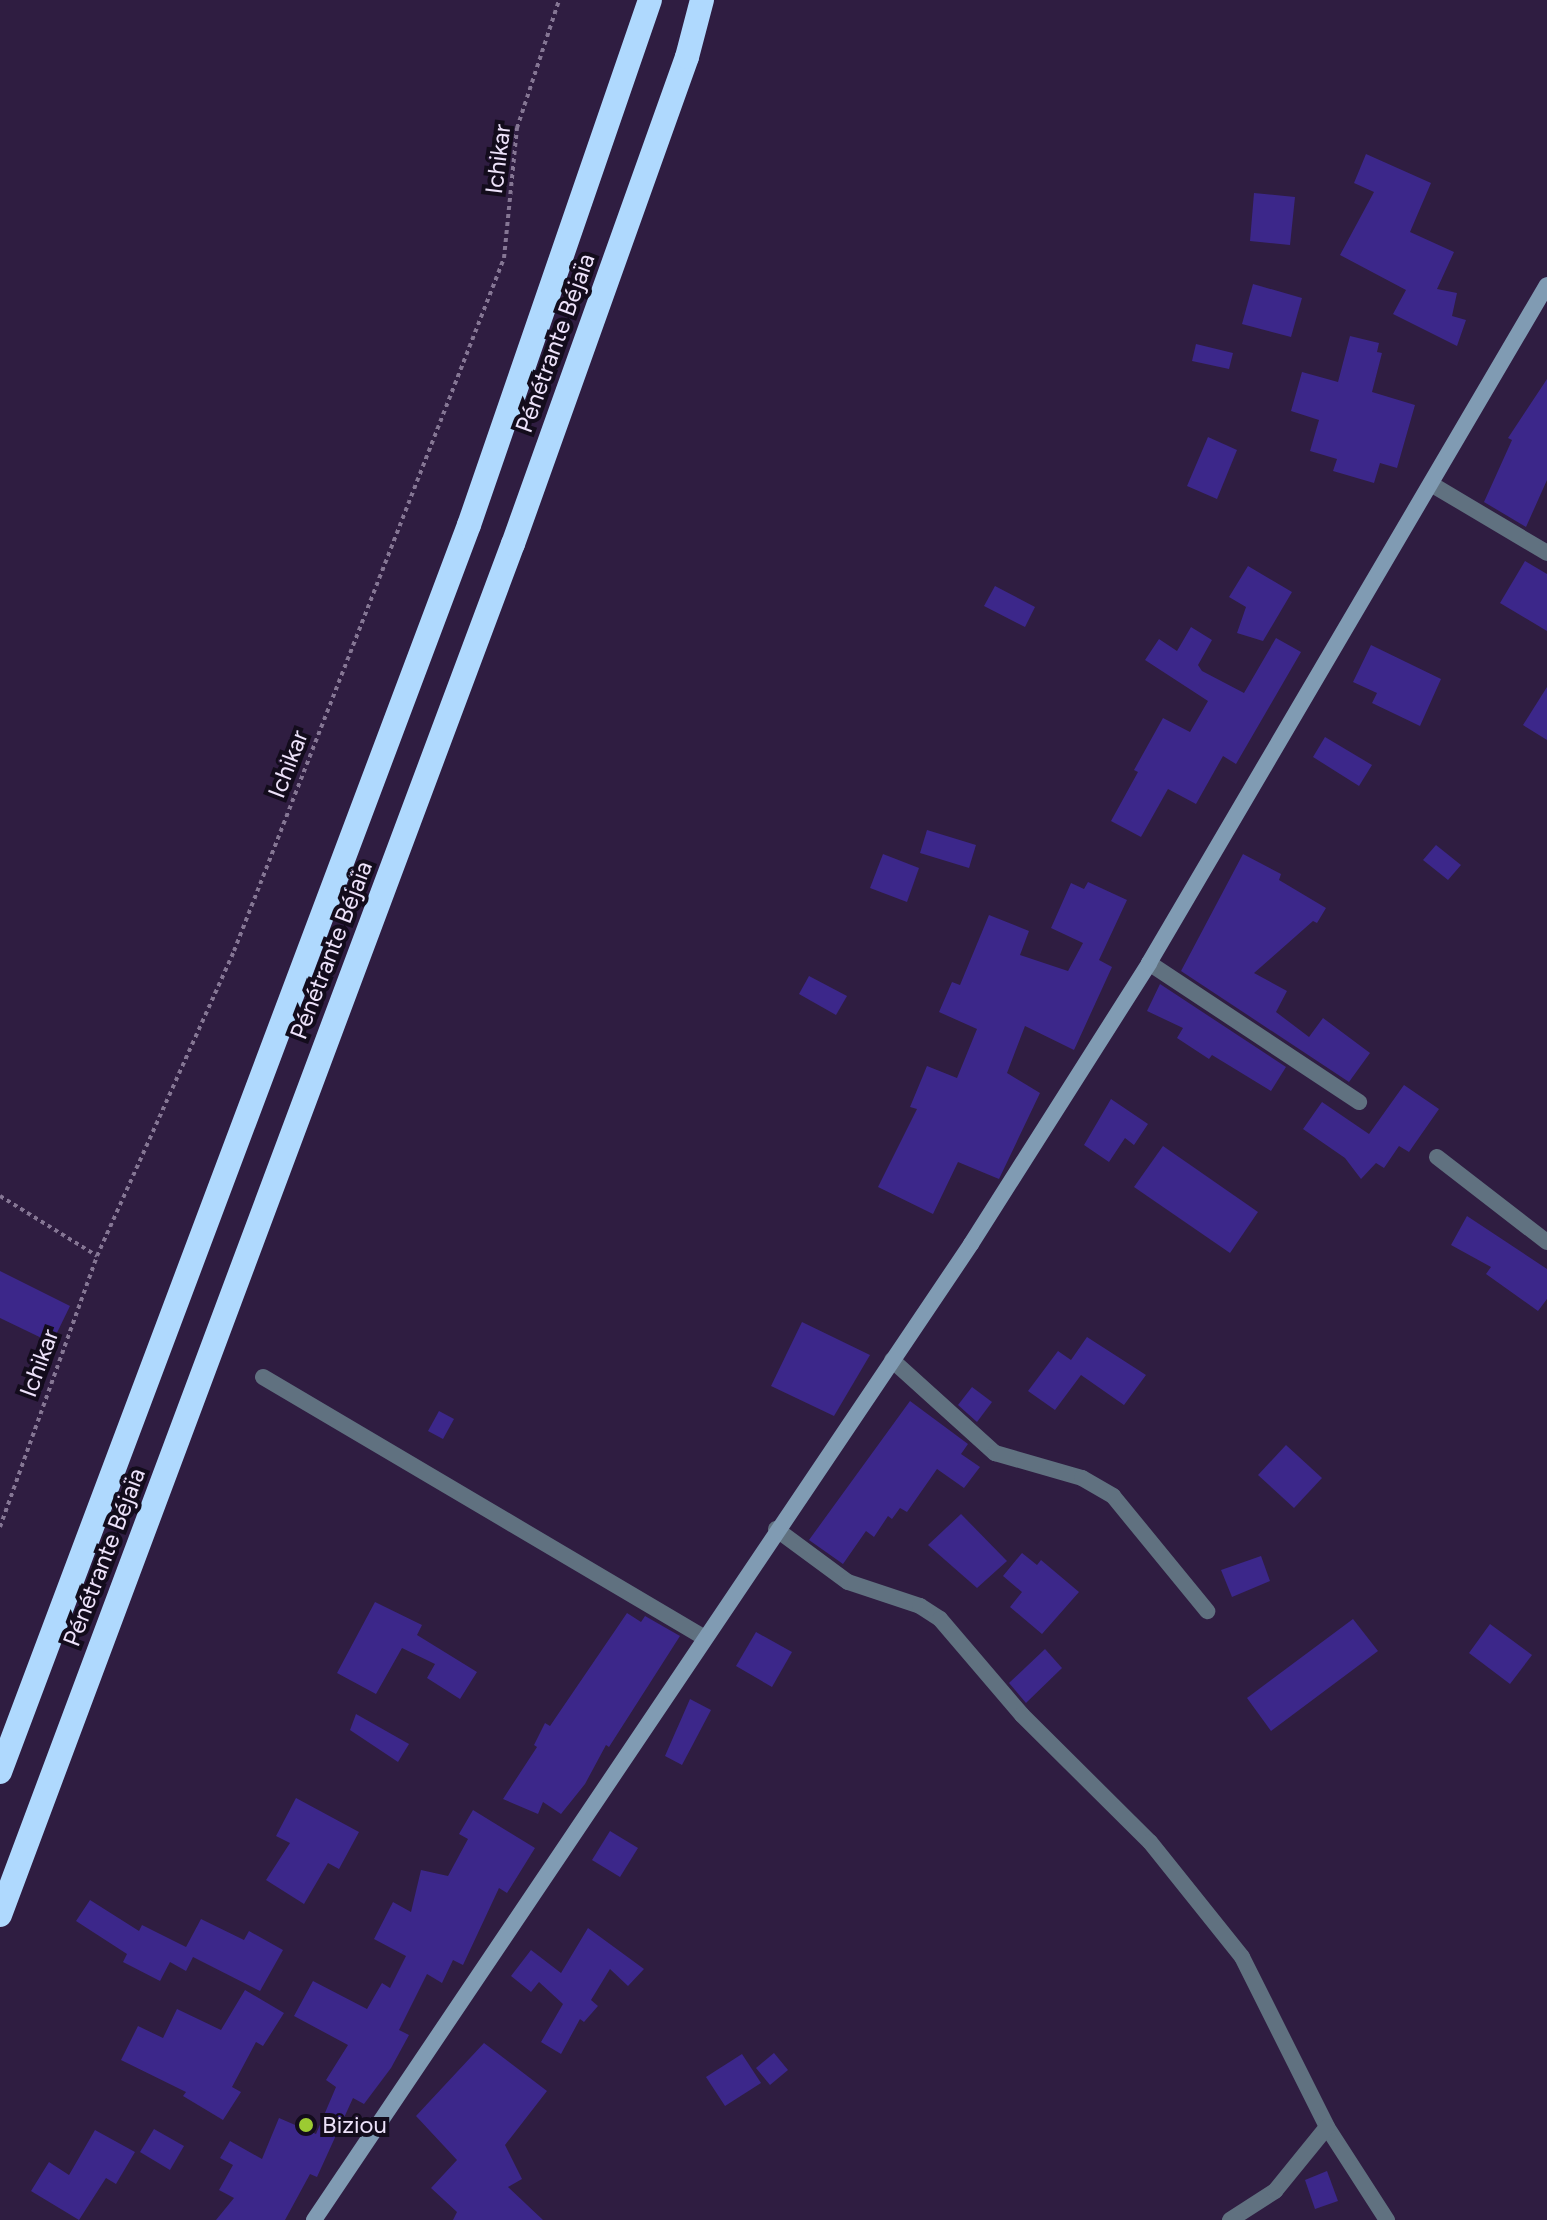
<!DOCTYPE html>
<html>
<head>
<meta charset="utf-8">
<style>
  body { margin:0 }
  #map { position:relative; width:1547px; height:2220px; overflow:hidden; background:#2f1d41; font-family:Figtree,sans-serif }
  div>[style] { position:absolute }
  .building>* { inset:0; background:#3c278a }
  .path>* { height:4px; margin-top:-2px; transform-origin:0; background:repeating-linear-gradient(90deg,#857694 0 4px,transparent 0 8px) }
  .minor>* { height:16px; margin:-8px; padding:0 8px; transform-origin:8px; border-radius:8px; background:#607180 }
  .secondary>* { height:16px; margin:-8px; padding:0 8px; transform-origin:8px; border-radius:8px; background:#809bb3 }
  .motorway>* { height:24px; margin:-12px; padding:0 12px; transform-origin:12px; border-radius:12px; background:#afd9fe }
  .dots>* { width:22px; height:22px; translate:-50% -50%; box-sizing:border-box; border:4px solid #130c1c; border-radius:50% }
  span { translate:-50% -50%; white-space:nowrap; text-align:center; line-height:1.15; -webkit-text-stroke:8px #130c1c; paint-order:stroke }
  .street-label { font-size:24px; color:#ede2fa }
  .poi-label { font-size:24px; color:#ede2fa }
  .left { translate:0 -50%; text-align:left }
</style>
</head>
<body>
<div id="map">
  <div class="building">
    <i style="clip-path:polygon(1366px 154px,1431px 183px,1410px 232px,1454px 252px,1437px 289px,1457px 293px,1452px 316px,1466px 320px,1457px 346px,1393px 314px,1406px 290px,1340px 255px,1374px 192px,1354px 183px)"></i>
    <i style="clip-path:polygon(1254px 193px,1295px 197px,1290px 245px,1250px 241px)"></i>
    <i style="clip-path:polygon(1253px 284px,1302px 298px,1291px 337px,1242px 324px)"></i>
    <i style="clip-path:polygon(1350px 336px,1379px 343px,1377px 352px,1382px 353px,1372px 392px,1415px 405px,1397px 468px,1380px 463px,1374px 483px,1333px 471px,1337px 459px,1310px 451px,1319px 420px,1291px 411px,1302px 372px,1338px 382px)"></i>
    <i style="clip-path:polygon(1196px 344px,1233px 353px,1229px 369px,1192px 361px)"></i>
    <i style="clip-path:polygon(1547px 379px,1547px 480px,1526px 527px,1484px 502px,1512px 440px,1508px 438px)"></i>
    <i style="clip-path:polygon(1208px 437px,1237px 450px,1217px 499px,1187px 486px)"></i>
    <i style="clip-path:polygon(1525px 561px,1547px 574px,1547px 631px,1500px 603px)"></i>
    <i style="clip-path:polygon(1248px 566px,1292px 592px,1263px 641px,1237px 633px,1246px 607px,1229px 597px)"></i>
    <i style="clip-path:polygon(995px 586px,1035px 607px,1025px 627px,984px 606px)"></i>
    <i style="clip-path:polygon(1191px 627px,1212px 640px,1198px 665px,1202px 671px,1244px 693px,1276px 638px,1301px 652px,1236px 764px,1223px 756px,1196px 804px,1168px 789px,1141px 837px,1111px 821px,1138px 772px,1134px 770px,1163px 718px,1190px 732px,1208px 701px,1145px 660px,1159px 639px,1177px 651px)"></i>
    <i style="clip-path:polygon(1371px 645px,1441px 679px,1420px 726px,1372px 703px,1377px 693px,1353px 682px)"></i>
    <i style="clip-path:polygon(1547px 687px,1547px 740px,1523px 725px)"></i>
    <i style="clip-path:polygon(1325px 737px,1372px 765px,1359px 786px,1313px 757px)"></i>
    <i style="clip-path:polygon(927px 830px,976px 845px,969px 868px,920px 853px)"></i>
    <i style="clip-path:polygon(1436px 845px,1461px 865px,1448px 880px,1423px 860px)"></i>
    <i style="clip-path:polygon(883px 854px,919px 868px,907px 902px,870px 888px)"></i>
    <i style="clip-path:polygon(1243px 854px,1281px 874px,1279px 880px,1326px 908px,1317px 923px,1313px 921px,1254px 973px,1287px 991px,1276px 1012px,1309px 1037px,1323px 1018px,1370px 1053px,1349px 1082px,1181px 971px)"></i>
    <i style="clip-path:polygon(1088px 882px,1127px 900px,1099px 960px,1112px 967px,1074px 1050px,1025px 1026px,1007px 1073px,1040px 1093px,999px 1179px,958px 1162px,933px 1214px,878px 1187px,917px 1109px,910px 1107px,927px 1066px,957px 1078px,977px 1029px,939px 1012px,952px 982px,960px 985px,989px 915px,1029px 931px,1020px 955px,1068px 971px,1083px 943px,1051px 928px,1071px 883px,1084px 889px)"></i>
    <i style="clip-path:polygon(809px 976px,847px 996px,836px 1015px,799px 994px)"></i>
    <i style="clip-path:polygon(1160px 984px,1286px 1067px,1271px 1091px,1212px 1055px,1209px 1059px,1177px 1038px,1183px 1028px,1147px 1011px)"></i>
    <i style="clip-path:polygon(1404px 1085px,1439px 1109px,1409px 1152px,1399px 1146px,1384px 1168px,1376px 1163px,1361px 1179px,1345px 1158px,1303px 1129px,1322px 1102px,1369px 1134px)"></i>
    <i style="clip-path:polygon(1111px 1099px,1148px 1124px,1134px 1145px,1125px 1138px,1109px 1162px,1084px 1145px)"></i>
    <i style="clip-path:polygon(1163px 1146px,1258px 1212px,1230px 1253px,1134px 1187px)"></i>
    <i style="clip-path:polygon(1467px 1216px,1547px 1269px,1547px 1299px,1538px 1311px,1486px 1274px,1491px 1267px,1451px 1245px)"></i>
    <i style="clip-path:polygon(0 1271px,70px 1306px,52px 1343px,0 1318px)"></i>
    <i style="clip-path:polygon(802px 1322px,870px 1355px,834px 1416px,771px 1386px)"></i>
    <i style="clip-path:polygon(1087px 1337px,1146px 1375px,1124px 1405px,1081px 1375px,1055px 1410px,1028px 1391px,1058px 1351px,1071px 1360px)"></i>
    <i style="clip-path:polygon(972px 1387px,992px 1402px,977px 1422px,958px 1405px)"></i>
    <i style="clip-path:polygon(910px 1401px,968px 1444px,961px 1454px,980px 1467px,964px 1488px,937px 1469px,907px 1512px,900px 1508px,892px 1519px,888px 1516px,874px 1537px,866px 1531px,843px 1564px,809px 1540px)"></i>
    <i style="clip-path:polygon(439px 1411px,454px 1419px,443px 1439px,428px 1431px)"></i>
    <i style="clip-path:polygon(1286px 1445px,1322px 1478px,1294px 1508px,1258px 1475px)"></i>
    <i style="clip-path:polygon(961px 1514px,1007px 1561px,977px 1588px,928px 1545px)"></i>
    <i style="clip-path:polygon(1022px 1553px,1037px 1565px,1041px 1560px,1079px 1592px,1042px 1634px,1010px 1607px,1022px 1592px,1003px 1576px)"></i>
    <i style="clip-path:polygon(1261px 1556px,1270px 1581px,1232px 1597px,1221px 1570px)"></i>
    <i style="clip-path:polygon(375px 1602px,422px 1625px,417px 1635px,477px 1672px,460px 1699px,427px 1678px,435px 1664px,402px 1648px,376px 1694px,337px 1673px)"></i>
    <i style="clip-path:polygon(627px 1613px,641px 1622px,645px 1616px,680px 1636px,609px 1747px,606px 1745px,585px 1784px,561px 1814px,543px 1802px,538px 1814px,503px 1799px,537px 1747px,534px 1745px,545px 1723px,550px 1726px)"></i>
    <i style="clip-path:polygon(1353px 1619px,1378px 1651px,1271px 1731px,1247px 1698px)"></i>
    <i style="clip-path:polygon(1490px 1624px,1532px 1655px,1510px 1684px,1469px 1653px)"></i>
    <i style="clip-path:polygon(756px 1632px,792px 1652px,772px 1687px,736px 1666px)"></i>
    <i style="clip-path:polygon(1045px 1649px,1062px 1668px,1026px 1703px,1009px 1683px)"></i>
    <i style="clip-path:polygon(690px 1699px,711px 1710px,682px 1765px,665px 1756px)"></i>
    <i style="clip-path:polygon(356px 1714px,409px 1744px,398px 1762px,350px 1730px)"></i>
    <i style="clip-path:polygon(296px 1798px,359px 1832px,339px 1869px,328px 1863px,304px 1904px,266px 1880px,290px 1843px,276px 1836px)"></i>
    <i style="clip-path:polygon(473px 1810px,535px 1848px,507px 1893px,499px 1888px,463px 1965px,453px 1960px,442px 1983px,427px 1974px,399px 2030px,409px 2035px,391px 2068px,364px 2104px,353px 2098px,317px 2177px,310px 2174px,285px 2220px,216px 2220px,234px 2198px,219px 2190px,233px 2165px,220px 2158px,230px 2141px,262px 2159px,279px 2118px,316px 2134px,336px 2087px,326px 2080px,348px 2045px,294px 2016px,313px 1981px,367px 2009px,382px 1983px,390px 1988px,406px 1956px,374px 1939px,393px 1902px,411px 1912px,421px 1870px,448px 1876px,468px 1839px,459px 1834px)"></i>
    <i style="clip-path:polygon(610px 1831px,638px 1848px,620px 1877px,592px 1860px)"></i>
    <i style="clip-path:polygon(90px 1900px,139px 1931px,142px 1925px,186px 1947px,201px 1919px,244px 1940px,249px 1931px,283px 1950px,260px 1991px,193px 1957px,186px 1971px,170px 1962px,160px 1981px,123px 1962px,127px 1954px,76px 1921px)"></i>
    <i style="clip-path:polygon(588px 1928px,644px 1969px,628px 1986px,610px 1969px,591px 2000px,598px 2006px,584px 2022px,580px 2019px,561px 2054px,541px 2042px,563px 2004px,539px 1982px,531px 1992px,511px 1976px,531px 1950px,561px 1973px)"></i>
    <i style="clip-path:polygon(245px 1990px,284px 2013px,263px 2046px,256px 2042px,232px 2087px,241px 2092px,223px 2120px,183px 2096px,186px 2092px,121px 2060px,138px 2026px,163px 2038px,177px 2009px,221px 2030px)"></i>
    <i style="clip-path:polygon(484px 2043px,547px 2091px,505px 2145px,522px 2179px,508px 2187px,543px 2220px,453px 2220px,457px 2212px,431px 2188px,457px 2160px,416px 2116px)"></i>
    <i style="clip-path:polygon(774px 2053px,788px 2070px,770px 2085px,756px 2068px)"></i>
    <i style="clip-path:polygon(742px 2054px,761px 2083px,725px 2106px,706px 2077px)"></i>
    <i style="clip-path:polygon(154px 2129px,184px 2146px,170px 2170px,140px 2152px)"></i>
    <i style="clip-path:polygon(95px 2130px,135px 2152px,116px 2184px,106px 2178px,79px 2220px,31px 2191px,49px 2162px,69px 2175px)"></i>
    <i style="clip-path:polygon(1327px 2171px,1338px 2201px,1315px 2209px,1305px 2180px)"></i>
  </div>
  <div class="path">
    <i style="left:0;top:1196px;width:114px;rotate:31.7deg"></i>
    <i style="left:0;top:1527px;width:288px;rotate:-70.3deg"></i>
    <i style="left:97px;top:1256px;width:334px;rotate:-65.8deg"></i>
    <i style="left:234px;top:951px;width:744px;rotate:-68.71deg"></i>
    <i style="left:504px;top:258px;width:131px;rotate:-84.3deg"></i>
    <i style="left:517px;top:128px;width:135px;rotate:-71.8deg"></i>
  </div>
  <div class="minor">
    <i style="left:1431px;top:484px;width:135px;rotate:30.7deg"></i>
    <i style="left:1149px;top:963px;width:252px;rotate:33.5deg"></i>
    <i style="left:1437px;top:1157px;width:139px;rotate:37.7deg"></i>
    <i style="left:892px;top:1360px;width:139px;rotate:42.1deg"></i>
    <i style="left:995px;top:1453px;width:91px;rotate:16deg"></i>
    <i style="left:1082px;top:1478px;width:36px;rotate:30deg"></i>
    <i style="left:1113px;top:1496px;width:149px;rotate:50.7deg"></i>
    <i style="left:263px;top:1377px;width:513px;rotate:30.56deg"></i>
    <i style="left:776px;top:1529px;width:89px;rotate:36.4deg"></i>
    <i style="left:848px;top:1582px;width:76px;rotate:18.4deg"></i>
    <i style="left:920px;top:1606px;width:24px;rotate:33deg"></i>
    <i style="left:940px;top:1619px;width:126px;rotate:49.5deg"></i>
    <i style="left:1022px;top:1715px;width:180px;rotate:44.8deg"></i>
    <i style="left:1150px;top:1842px;width:147px;rotate:51.3deg"></i>
    <i style="left:1242px;top:1957px;width:190px;rotate:63.4deg"></i>
    <i style="left:1327px;top:2127px;width:111px;rotate:57.2deg"></i>
    <i style="left:1230px;top:2220px;width:54px;rotate:-32.8deg"></i>
    <i style="left:1275px;top:2191px;width:82px;rotate:-50.9deg"></i>
  </div>
  <div class="secondary">
    <i style="left:314px;top:2220px;width:1177px;rotate:-56.05deg"></i>
    <i style="left:971px;top:1244px;width:333px;rotate:-57.6deg"></i>
    <i style="left:1149px;top:963px;width:786px;rotate:-59.59deg"></i>
  </div>
  <div class="motorway">
    <i style="left:0;top:1772px;width:1332px;rotate:-69.39deg"></i>
    <i style="left:469px;top:525px;width:555px;rotate:-70.98deg"></i>
    <i style="left:0;top:1915px;width:1464px;rotate:-69.49deg"></i>
    <i style="left:513px;top:544px;width:517px;rotate:-70.34deg"></i>
    <i style="left:687px;top:57px;width:59px;rotate:-75.3deg"></i>
  </div>
  <div class="dots">
    <i style="left:306px;top:2125px;background:#9ccb32"></i>
  </div>
  <div class="street-label">
    <span style="left:498px;top:159px;rotate:-83deg">Ichikar</span>
    <span style="left:555px;top:343px;rotate:-70deg">Pénétrante Béjaïa</span>
    <span style="left:288px;top:764px;rotate:-69deg">Ichikar</span>
    <span style="left:331px;top:950px;rotate:-69deg">Pénétrante Béjaïa</span>
    <span style="left:39px;top:1363px;rotate:-70deg">Ichikar</span>
    <span style="left:104px;top:1557px;rotate:-69deg">Pénétrante Béjaïa</span>
  </div>
  <div class="poi-label">
    <span class="left" style="left:322px;top:2125px">Biziou</span>
  </div>
</div>
</body>
</html>
